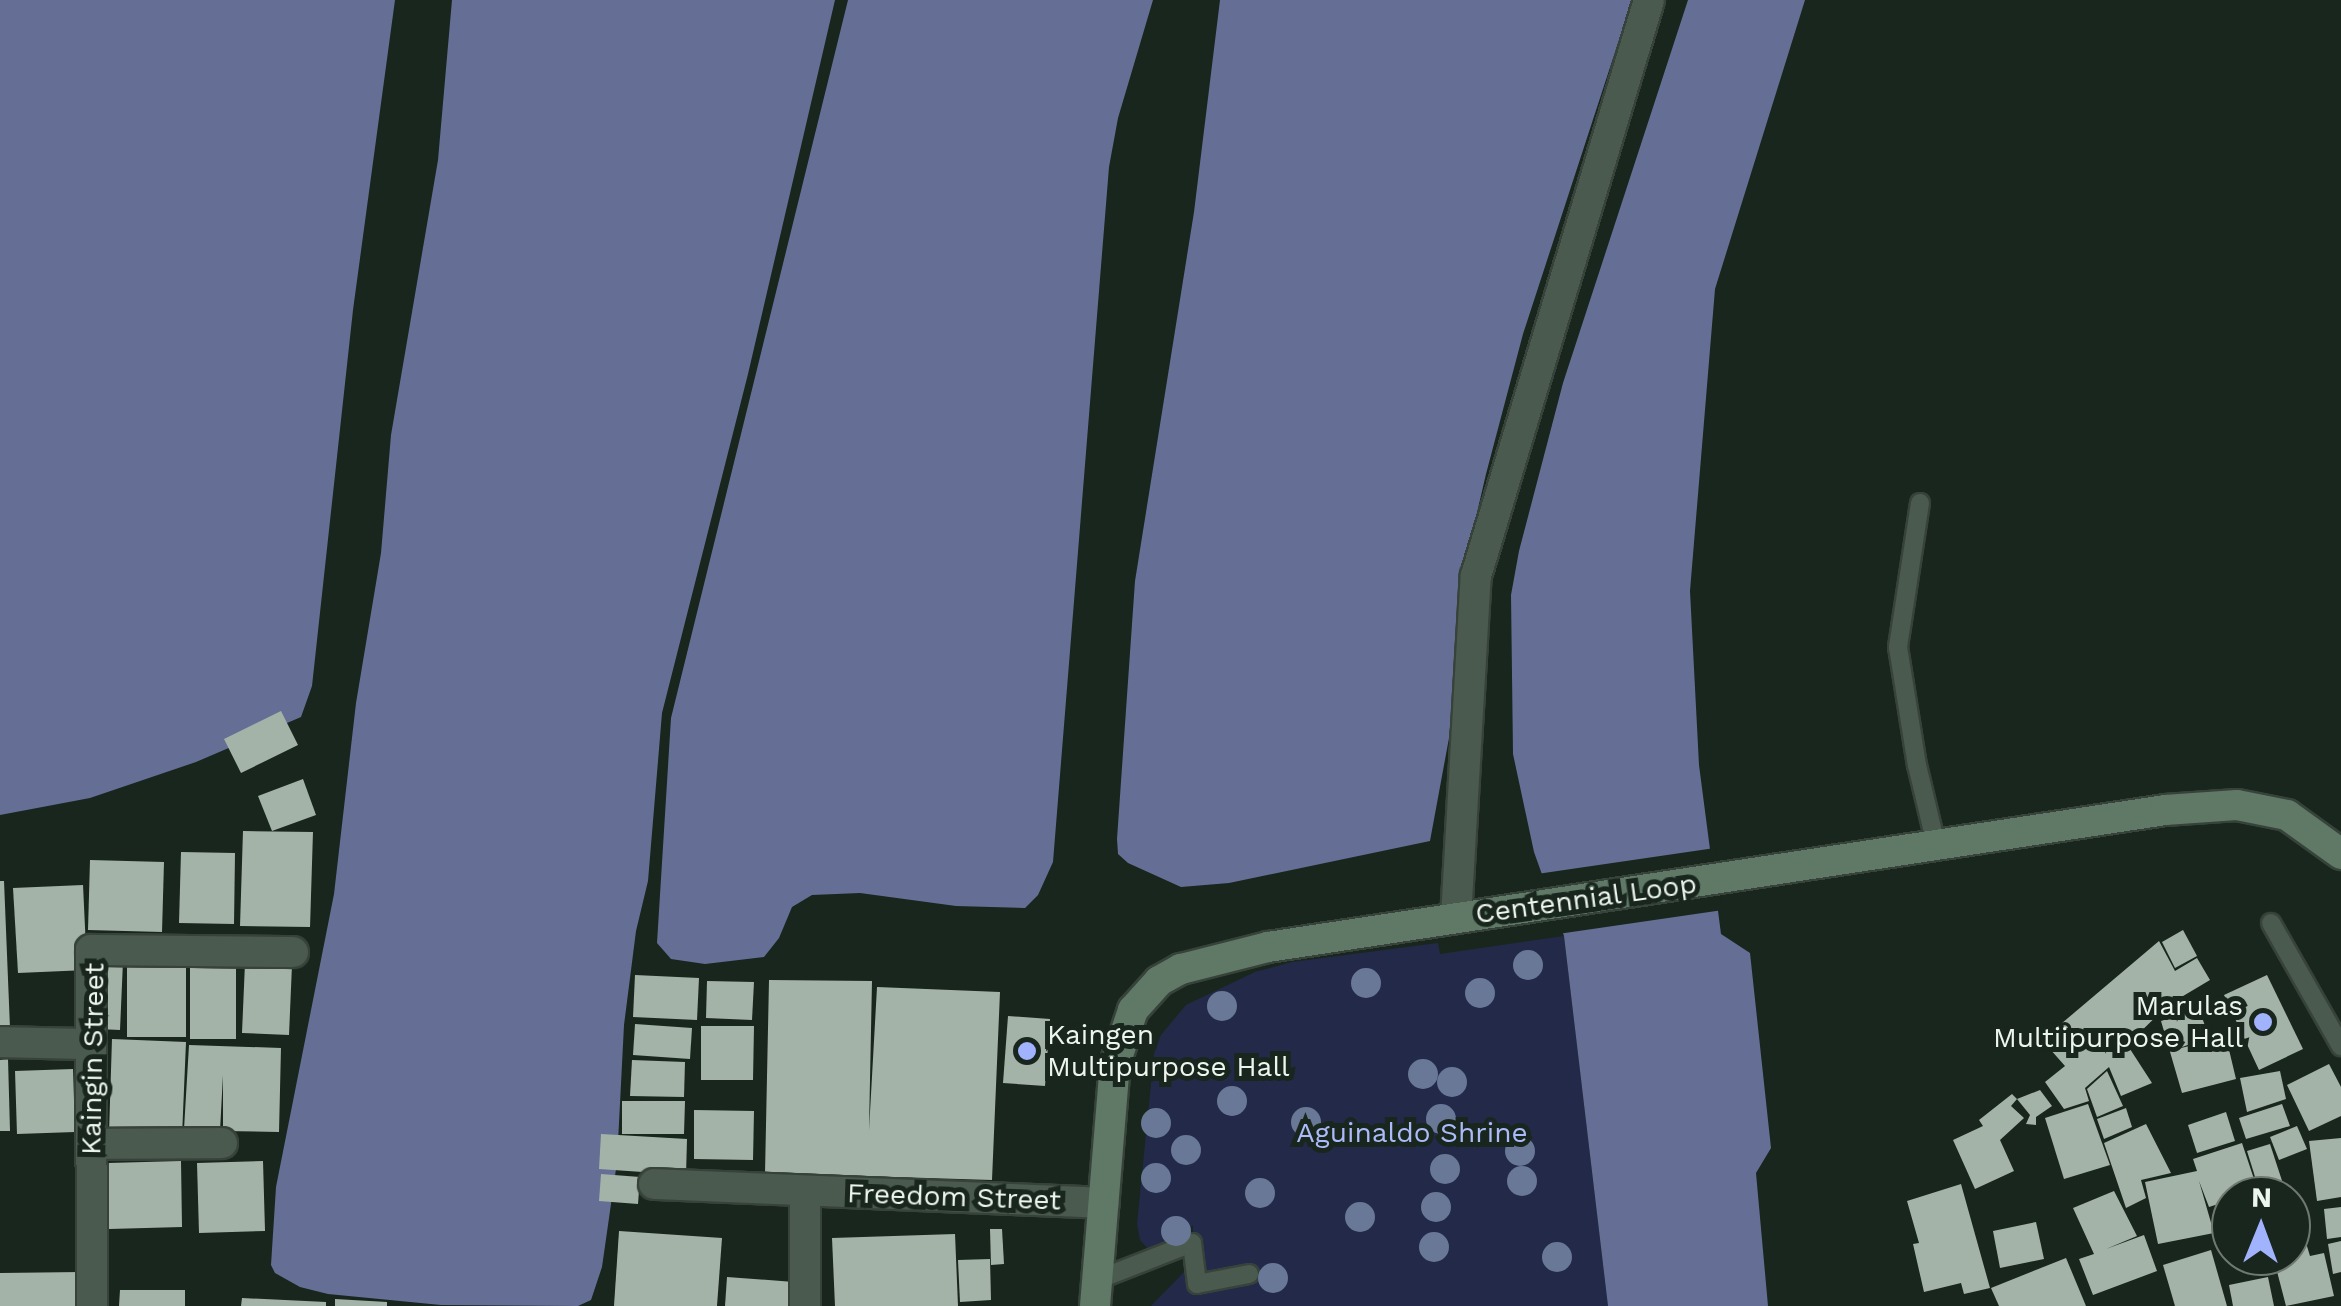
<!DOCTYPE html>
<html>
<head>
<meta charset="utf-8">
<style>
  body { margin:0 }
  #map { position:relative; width:2341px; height:1306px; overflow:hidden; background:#19261d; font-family:"Work Sans",sans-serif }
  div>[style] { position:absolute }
  .green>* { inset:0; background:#232a49 }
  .water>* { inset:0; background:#656f95 }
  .pier>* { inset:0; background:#19261d }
  .building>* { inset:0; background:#a4b3a8 }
  .roads { filter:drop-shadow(2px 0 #37433a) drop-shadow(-2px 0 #37433a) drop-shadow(0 2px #37433a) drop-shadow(0 -2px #37433a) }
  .service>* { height:18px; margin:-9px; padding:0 9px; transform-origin:9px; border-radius:9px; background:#4a5a4e }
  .minor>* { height:30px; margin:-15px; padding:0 15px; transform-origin:15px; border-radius:15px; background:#4a5a4e }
  .secondary>* { height:30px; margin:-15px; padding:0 15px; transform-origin:15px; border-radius:15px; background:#5f7966 }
  .trees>* { width:30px; height:30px; margin:-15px; border-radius:50%; background:#697896 }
  .dots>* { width:28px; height:28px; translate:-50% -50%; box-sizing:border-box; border:5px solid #19261d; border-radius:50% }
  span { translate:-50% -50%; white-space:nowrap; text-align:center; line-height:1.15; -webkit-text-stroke:10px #19261d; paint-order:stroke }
  .street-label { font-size:28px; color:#edf5ef }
  .poi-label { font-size:28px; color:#edf5ef }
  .right { translate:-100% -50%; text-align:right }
  .left { translate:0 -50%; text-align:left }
  .park-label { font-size:28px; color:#abbbf9 }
  .north { position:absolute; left:2211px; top:1176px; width:100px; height:100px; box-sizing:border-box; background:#19261d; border:2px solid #6e7971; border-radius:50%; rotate:1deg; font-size:28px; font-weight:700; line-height:40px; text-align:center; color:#edf5ef }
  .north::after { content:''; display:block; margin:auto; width:35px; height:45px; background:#a1b3fd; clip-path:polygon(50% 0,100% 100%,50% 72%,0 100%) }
</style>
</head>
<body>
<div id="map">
  <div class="green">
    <i style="clip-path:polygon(1564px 936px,1608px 1306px,1151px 1306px,1191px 1265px,1193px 1225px,1155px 1256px,1140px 1240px,1137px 1224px,1154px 1054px,1161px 1035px,1186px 1005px,1255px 972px,1292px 962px,1438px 943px,1440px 954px)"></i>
  </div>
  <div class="water">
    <i style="clip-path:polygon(0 0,395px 0,353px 310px,312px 686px,301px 717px,196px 762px,90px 798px,0 815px)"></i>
    <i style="clip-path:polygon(452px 0,835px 0,748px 374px,662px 713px,648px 881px,636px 931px,624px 1025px,617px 1162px,602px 1267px,591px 1300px,578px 1306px,441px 1305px,328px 1294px,300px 1287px,275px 1273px,271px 1265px,276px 1187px,334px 894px,356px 703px,381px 553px,391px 435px,438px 160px)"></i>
    <i style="clip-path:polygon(848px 0,1153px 0,1118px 118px,1109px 167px,1053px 862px,1038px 895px,1025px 908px,956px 906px,860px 893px,812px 895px,792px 907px,779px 938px,764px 957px,705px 964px,671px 959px,657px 943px,671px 718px)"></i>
    <i style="clip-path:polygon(1220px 0,1632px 0,1523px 334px,1486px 474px,1466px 560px,1449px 738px,1430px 841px,1229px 883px,1181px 887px,1128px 863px,1118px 854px,1117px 839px,1135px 581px,1194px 212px)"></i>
    <i style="clip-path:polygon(1688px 0,1805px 0,1715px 289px,1690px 591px,1699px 765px,1721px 934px,1750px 953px,1771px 1148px,1756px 1173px,1768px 1306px,1608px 1306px,1564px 936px,1534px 852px,1513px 754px,1511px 595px,1519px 551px,1563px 383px)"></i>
  </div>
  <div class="pier">
    <i style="clip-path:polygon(1715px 848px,1723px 910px,1558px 934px,1537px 874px)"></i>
  </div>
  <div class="building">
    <i style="clip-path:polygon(281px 711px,298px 745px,241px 773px,224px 739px)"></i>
    <i style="clip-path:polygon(303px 779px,316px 815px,272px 831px,258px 796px)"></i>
    <i style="clip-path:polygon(243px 831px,313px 832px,310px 927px,240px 926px)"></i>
    <i style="clip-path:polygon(181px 852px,235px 853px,234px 924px,179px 923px)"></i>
    <i style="clip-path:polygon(90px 860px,164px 862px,162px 932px,88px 930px)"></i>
    <i style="clip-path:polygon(0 881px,4px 881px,10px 1028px,0 1029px)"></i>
    <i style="clip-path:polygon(83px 885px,87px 970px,18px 973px,13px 888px)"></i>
    <i style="clip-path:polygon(2183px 930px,2197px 956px,2175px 968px,2162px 942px)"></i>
    <i style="clip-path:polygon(2159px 941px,2175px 971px,2197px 958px,2210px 980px,2168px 1005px,2130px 1042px,2119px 1032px,2152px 1083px,2121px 1096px,2109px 1067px,2085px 1088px,2089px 1101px,2064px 1109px,2045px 1082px,2065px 1066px,2042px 1040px)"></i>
    <i style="clip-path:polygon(101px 960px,123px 961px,120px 1030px,98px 1029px)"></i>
    <i style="clip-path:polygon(190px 960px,236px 960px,236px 1039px,190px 1039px)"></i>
    <i style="clip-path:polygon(127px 962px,186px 962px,186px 1037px,127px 1037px)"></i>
    <i style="clip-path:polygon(245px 963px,292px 965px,289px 1035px,242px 1033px)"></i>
    <i style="clip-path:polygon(635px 975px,699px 978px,697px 1020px,633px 1017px)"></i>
    <i style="clip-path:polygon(2267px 975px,2303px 1049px,2259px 1070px,2224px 995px)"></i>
    <i style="clip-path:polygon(769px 980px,872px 981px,869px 1130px,877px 987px,1000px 992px,992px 1180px,765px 1173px)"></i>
    <i style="clip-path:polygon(707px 981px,754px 982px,752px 1020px,706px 1018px)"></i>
    <i style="clip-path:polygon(2199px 1009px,2209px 1037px,2177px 1049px,2226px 1037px,2236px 1079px,2182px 1093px,2161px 1021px)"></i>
    <i style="clip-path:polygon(1008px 1016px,1050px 1019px,1045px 1086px,1003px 1083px)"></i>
    <i style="clip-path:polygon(635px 1024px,692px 1028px,690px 1059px,633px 1055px)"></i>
    <i style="clip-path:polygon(701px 1026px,754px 1026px,753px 1080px,701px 1080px)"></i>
    <i style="clip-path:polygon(112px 1039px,186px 1042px,182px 1136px,109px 1133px)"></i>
    <i style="clip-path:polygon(189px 1045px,281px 1048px,279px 1132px,223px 1131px,223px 1075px,220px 1131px,184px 1129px)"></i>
    <i style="clip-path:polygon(8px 1059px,10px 1131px,0 1131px,0 1060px)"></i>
    <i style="clip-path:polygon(632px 1060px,685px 1062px,684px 1097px,630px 1096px)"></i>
    <i style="clip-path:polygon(2329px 1064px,2341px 1087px,2341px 1116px,2309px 1131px,2287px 1085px)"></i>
    <i style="clip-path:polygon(73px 1069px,75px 1132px,17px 1134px,15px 1071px)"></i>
    <i style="clip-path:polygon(2107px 1071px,2123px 1106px,2097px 1117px,2087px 1089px)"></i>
    <i style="clip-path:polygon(2280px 1071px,2286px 1099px,2247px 1112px,2240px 1078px)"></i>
    <i style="clip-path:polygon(2040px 1090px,2052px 1106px,2036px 1117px,2036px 1125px,2026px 1124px,2030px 1115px,2017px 1099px)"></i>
    <i style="clip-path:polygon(2012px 1094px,2017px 1099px,2011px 1106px,2024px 1118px,2000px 1140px,2014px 1171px,1975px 1189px,1953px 1140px,1983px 1126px,1979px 1120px)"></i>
    <i style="clip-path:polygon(622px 1101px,685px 1101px,684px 1134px,622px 1134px)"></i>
    <i style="clip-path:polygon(2088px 1104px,2110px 1165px,2064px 1179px,2045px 1118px)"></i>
    <i style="clip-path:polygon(2282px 1104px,2290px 1126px,2246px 1139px,2239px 1118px)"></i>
    <i style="clip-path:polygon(2126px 1108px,2132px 1127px,2104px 1139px,2097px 1119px)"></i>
    <i style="clip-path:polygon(694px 1110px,754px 1111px,753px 1160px,694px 1159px)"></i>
    <i style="clip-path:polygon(2226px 1112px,2235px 1141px,2197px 1153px,2188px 1125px)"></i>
    <i style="clip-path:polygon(2146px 1124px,2171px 1173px,2141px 1180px,2146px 1198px,2126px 1208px,2104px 1143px)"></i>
    <i style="clip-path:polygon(2297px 1126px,2307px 1149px,2279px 1160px,2270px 1137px)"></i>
    <i style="clip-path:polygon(601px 1134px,687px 1139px,686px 1175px,599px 1169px)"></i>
    <i style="clip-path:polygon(2341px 1138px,2341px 1197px,2317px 1201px,2309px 1141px)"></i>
    <i style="clip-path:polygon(2242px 1143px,2258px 1191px,2209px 1207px,2199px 1181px,2214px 1233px,2158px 1244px,2145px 1182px,2197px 1171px,2193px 1159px)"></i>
    <i style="clip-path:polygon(2270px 1144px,2287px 1196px,2261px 1196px,2247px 1151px)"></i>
    <i style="clip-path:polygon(181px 1161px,182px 1227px,109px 1229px,108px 1163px)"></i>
    <i style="clip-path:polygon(263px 1161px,265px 1231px,199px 1233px,197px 1163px)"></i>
    <i style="clip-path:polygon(601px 1174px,640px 1177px,638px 1204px,599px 1201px)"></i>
    <i style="clip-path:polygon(1961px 1184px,1990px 1288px,1964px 1294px,1961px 1283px,1924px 1292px,1913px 1244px,1919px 1243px,1907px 1201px)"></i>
    <i style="clip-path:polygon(2114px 1191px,2137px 1236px,2106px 1249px,2144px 1235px,2157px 1271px,2093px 1295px,2079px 1259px,2094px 1254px,2073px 1208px)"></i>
    <i style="clip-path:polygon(2295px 1207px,2310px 1256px,2324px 1253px,2334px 1296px,2286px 1306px,2273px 1256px,2291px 1256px,2291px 1208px)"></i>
    <i style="clip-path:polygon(2341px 1207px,2341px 1237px,2327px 1239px,2324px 1209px)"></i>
    <i style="clip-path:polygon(2231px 1213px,2231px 1256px,2225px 1257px,2223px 1214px)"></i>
    <i style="clip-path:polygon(2036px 1222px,2044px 1259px,2000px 1268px,1993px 1231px)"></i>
    <i style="clip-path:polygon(990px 1229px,1002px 1229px,1004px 1264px,991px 1265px)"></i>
    <i style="clip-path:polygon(619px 1231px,722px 1238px,717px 1306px,614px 1306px)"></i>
    <i style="clip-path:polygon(955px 1234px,958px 1306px,835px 1306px,832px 1238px)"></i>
    <i style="clip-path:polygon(2341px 1241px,2341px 1272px,2333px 1274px,2328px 1244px)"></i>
    <i style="clip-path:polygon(2211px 1250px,2227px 1306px,2175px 1306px,2163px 1265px)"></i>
    <i style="clip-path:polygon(2066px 1258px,2086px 1306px,1999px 1306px,1991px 1288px)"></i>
    <i style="clip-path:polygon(990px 1259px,991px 1300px,960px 1302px,958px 1260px)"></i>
    <i style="clip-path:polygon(81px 1272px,82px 1306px,0 1306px,0 1273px)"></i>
    <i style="clip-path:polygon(727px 1277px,794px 1282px,793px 1306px,725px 1306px)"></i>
    <i style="clip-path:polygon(2268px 1277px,2274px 1306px,2233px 1306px,2229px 1285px)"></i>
    <i style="clip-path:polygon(120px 1290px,185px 1290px,185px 1306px,119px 1306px)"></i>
    <i style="clip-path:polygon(242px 1298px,326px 1302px,326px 1306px,241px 1306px)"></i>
    <i style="clip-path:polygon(335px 1299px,387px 1302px,387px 1306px,335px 1306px)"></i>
  </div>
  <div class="roads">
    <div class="service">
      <i style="left:1920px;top:503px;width:146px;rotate:98.7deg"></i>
      <i style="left:1898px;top:647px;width:120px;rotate:80.9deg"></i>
      <i style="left:1917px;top:765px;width:82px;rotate:76.6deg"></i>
      <i style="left:2271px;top:923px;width:142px;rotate:60.4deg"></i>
      <i style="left:1097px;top:1280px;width:102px;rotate:-21.3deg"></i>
      <i style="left:1192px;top:1243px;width:41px;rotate:83deg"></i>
      <i style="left:1197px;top:1284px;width:53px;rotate:-10.9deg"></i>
    </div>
    <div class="minor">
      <i style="left:1456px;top:918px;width:343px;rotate:-86.7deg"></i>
      <i style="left:1476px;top:576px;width:601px;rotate:-73.28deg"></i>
      <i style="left:0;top:1042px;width:90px;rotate:1.3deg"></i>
      <i style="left:91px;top:1144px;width:131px;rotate:-0.4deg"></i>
      <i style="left:654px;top:1184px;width:450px;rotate:2.4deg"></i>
      <i style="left:92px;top:1306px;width:356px;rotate:-90.2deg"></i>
      <i style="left:91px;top:950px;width:202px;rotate:0.6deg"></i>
      <i style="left:805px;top:1306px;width:115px;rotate:-90deg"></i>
    </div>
    <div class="secondary">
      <i style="left:1095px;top:1306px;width:243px;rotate:-85.3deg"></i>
      <i style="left:1115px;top:1064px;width:57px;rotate:-71.6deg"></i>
      <i style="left:1133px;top:1010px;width:39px;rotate:-48deg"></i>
      <i style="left:1159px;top:981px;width:25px;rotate:-29deg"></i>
      <i style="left:1181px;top:969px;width:90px;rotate:-14.2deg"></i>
      <i style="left:1268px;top:947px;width:907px;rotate:-8.68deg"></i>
      <i style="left:2165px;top:810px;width:72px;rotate:-4deg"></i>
      <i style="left:2237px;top:805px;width:51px;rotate:11.3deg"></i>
      <i style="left:2287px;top:815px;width:67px;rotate:35.8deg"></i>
    </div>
  </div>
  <div class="trees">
    <i style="left:1528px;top:965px"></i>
    <i style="left:1366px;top:983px"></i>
    <i style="left:1480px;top:993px"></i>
    <i style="left:1222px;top:1006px"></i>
    <i style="left:1423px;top:1074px"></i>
    <i style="left:1452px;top:1082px"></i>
    <i style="left:1232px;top:1101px"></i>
    <i style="left:1441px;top:1119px"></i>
    <i style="left:1306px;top:1122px"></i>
    <i style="left:1156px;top:1123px"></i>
    <i style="left:1186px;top:1150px"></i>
    <i style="left:1520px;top:1151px"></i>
    <i style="left:1445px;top:1169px"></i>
    <i style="left:1156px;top:1178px"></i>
    <i style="left:1522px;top:1181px"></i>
    <i style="left:1260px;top:1193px"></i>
    <i style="left:1436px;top:1207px"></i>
    <i style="left:1360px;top:1217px"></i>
    <i style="left:1176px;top:1231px"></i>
    <i style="left:1434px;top:1247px"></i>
    <i style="left:1557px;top:1257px"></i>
    <i style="left:1273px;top:1278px"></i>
  </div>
  <div class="dots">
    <i style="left:2263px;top:1022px;background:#a1b3fd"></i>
    <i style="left:1027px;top:1051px;background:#a1b3fd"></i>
  </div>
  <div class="street-label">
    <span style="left:1586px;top:899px;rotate:-8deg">Centennial Loop</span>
    <span style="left:93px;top:1059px;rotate:-89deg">Kaingin Street</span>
    <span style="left:954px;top:1197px;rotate:2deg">Freedom Street</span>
  </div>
  <div class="poi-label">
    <span class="right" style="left:2243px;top:1022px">Marulas<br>Multiipurpose Hall</span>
    <span class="left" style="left:1047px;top:1051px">Kaingen<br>Multipurpose Hall</span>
  </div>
  <div class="park-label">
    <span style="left:1412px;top:1133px">Aguinaldo Shrine</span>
  </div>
  <div class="north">N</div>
</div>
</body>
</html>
